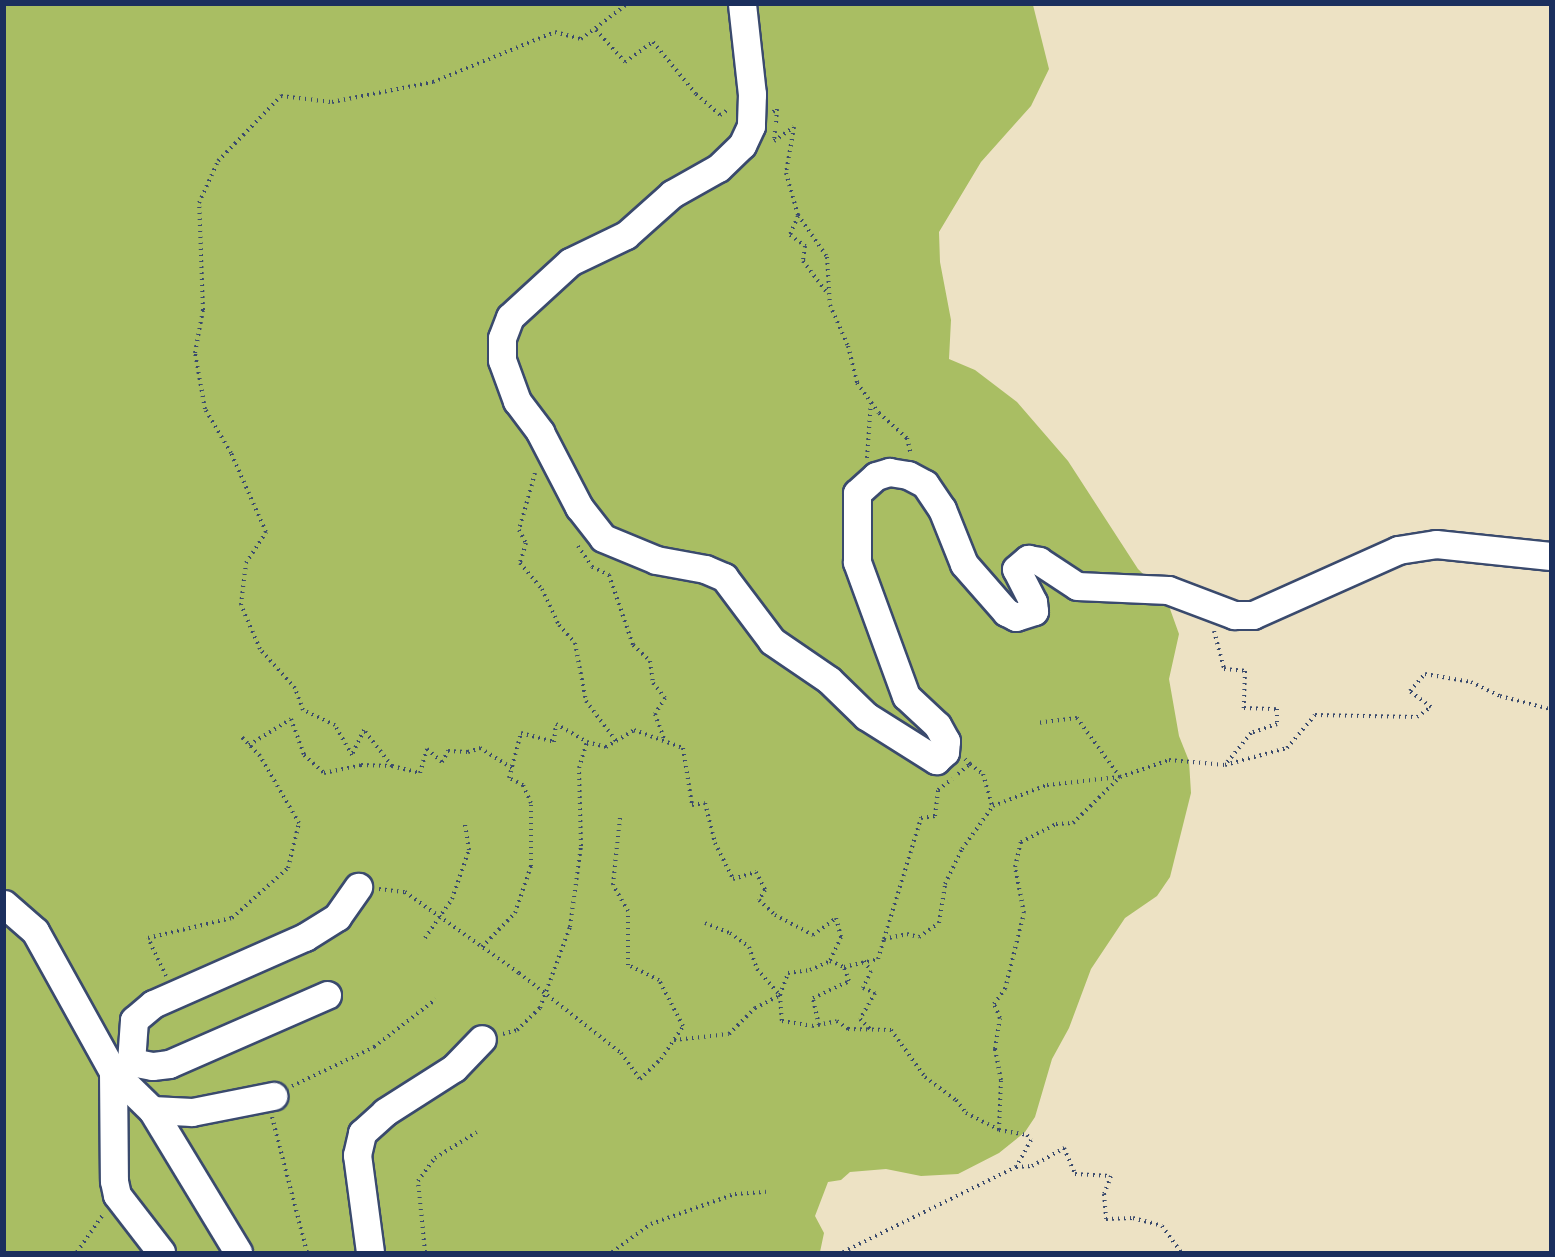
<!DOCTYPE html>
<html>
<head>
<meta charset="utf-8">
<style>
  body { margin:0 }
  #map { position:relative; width:1555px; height:1257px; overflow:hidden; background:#ede2c4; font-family:"IM FELL Double Pica",serif }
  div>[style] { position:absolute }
  .green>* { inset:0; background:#a9be63 }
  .path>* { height:4px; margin-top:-2px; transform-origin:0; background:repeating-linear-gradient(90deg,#3a4a6d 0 1.5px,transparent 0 6px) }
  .roads { filter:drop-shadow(2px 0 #3a4a6d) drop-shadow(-2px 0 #3a4a6d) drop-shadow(0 2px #3a4a6d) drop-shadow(0 -2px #3a4a6d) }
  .minor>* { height:27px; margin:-13.5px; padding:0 13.5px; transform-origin:13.5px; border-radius:13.5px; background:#fff }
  span { translate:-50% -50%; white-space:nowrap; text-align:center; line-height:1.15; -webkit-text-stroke:4.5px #f6f6f2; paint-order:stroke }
  .frame { position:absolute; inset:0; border:6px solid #1b2f5e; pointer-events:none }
</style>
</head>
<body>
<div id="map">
  <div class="green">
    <i style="clip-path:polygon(5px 5px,1033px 5px,1049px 69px,1031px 106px,981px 162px,939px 232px,940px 262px,951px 320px,949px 359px,975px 370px,1017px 402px,1068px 461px,1138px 569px,1165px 595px,1179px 634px,1169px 679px,1179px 736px,1189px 761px,1191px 793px,1170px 877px,1157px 896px,1125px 918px,1091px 969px,1069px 1028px,1052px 1059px,1035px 1117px,1025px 1132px,999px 1153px,958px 1174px,921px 1176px,886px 1169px,850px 1172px,841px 1180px,828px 1182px,815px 1216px,824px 1233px,820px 1252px,5px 1252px)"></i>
  </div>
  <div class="path">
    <i style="left:596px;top:30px;width:43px;rotate:47.8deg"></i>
    <i style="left:625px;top:62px;width:34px;rotate:-36deg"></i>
    <i style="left:653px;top:42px;width:67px;rotate:50.4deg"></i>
    <i style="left:696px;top:94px;width:32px;rotate:41deg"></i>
    <i style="left:720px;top:115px;width:11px;rotate:-34deg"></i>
    <i style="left:773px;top:112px;width:5px;rotate:-37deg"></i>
    <i style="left:777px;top:109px;width:15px;rotate:94deg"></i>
    <i style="left:775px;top:131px;width:10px;rotate:96deg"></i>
    <i style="left:774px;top:141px;width:24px;rotate:-35deg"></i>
    <i style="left:794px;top:127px;width:47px;rotate:99.9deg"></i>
    <i style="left:786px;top:173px;width:44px;rotate:74.1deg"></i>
    <i style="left:798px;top:215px;width:51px;rotate:55.4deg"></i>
    <i style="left:827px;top:257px;width:48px;rotate:86.4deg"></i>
    <i style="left:830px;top:305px;width:45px;rotate:66.3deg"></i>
    <i style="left:848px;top:346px;width:38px;rotate:76deg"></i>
    <i style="left:857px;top:383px;width:37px;rotate:54deg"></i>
    <i style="left:879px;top:413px;width:38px;rotate:42deg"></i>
    <i style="left:907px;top:438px;width:17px;rotate:77deg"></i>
    <i style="left:798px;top:216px;width:21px;rotate:113deg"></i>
    <i style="left:790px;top:235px;width:19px;rotate:36deg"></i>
    <i style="left:805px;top:246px;width:15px;rotate:98deg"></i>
    <i style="left:803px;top:261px;width:41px;rotate:52.9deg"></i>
    <i style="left:867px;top:458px;width:56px;rotate:-85.9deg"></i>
    <i style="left:535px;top:473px;width:59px;rotate:105.7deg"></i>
    <i style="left:519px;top:530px;width:15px;rotate:62deg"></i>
    <i style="left:526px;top:543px;width:21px;rotate:107deg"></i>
    <i style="left:520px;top:563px;width:34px;rotate:50deg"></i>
    <i style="left:542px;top:589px;width:40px;rotate:65deg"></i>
    <i style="left:559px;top:625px;width:24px;rotate:48deg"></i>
    <i style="left:575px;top:643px;width:59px;rotate:79.3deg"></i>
    <i style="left:586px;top:701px;width:50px;rotate:53.1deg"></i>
    <i style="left:578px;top:546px;width:25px;rotate:56deg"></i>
    <i style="left:592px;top:567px;width:19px;rotate:25deg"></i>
    <i style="left:609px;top:575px;width:74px;rotate:71.1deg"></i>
    <i style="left:633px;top:645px;width:23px;rotate:43deg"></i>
    <i style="left:650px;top:661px;width:22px;rotate:82deg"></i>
    <i style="left:653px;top:683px;width:19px;rotate:51deg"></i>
    <i style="left:665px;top:698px;width:19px;rotate:122deg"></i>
    <i style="left:655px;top:714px;width:29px;rotate:70deg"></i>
    <i style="left:1214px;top:631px;width:39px;rotate:75deg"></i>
    <i style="left:1224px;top:669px;width:21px;rotate:5deg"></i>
    <i style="left:1245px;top:671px;width:37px;rotate:92deg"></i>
    <i style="left:1244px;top:708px;width:33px;rotate:2deg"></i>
    <i style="left:1277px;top:709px;width:15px;rotate:90deg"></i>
    <i style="left:1277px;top:724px;width:28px;rotate:161deg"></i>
    <i style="left:1251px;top:733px;width:41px;rotate:129.1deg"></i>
    <i style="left:249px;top:745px;width:49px;rotate:-31.8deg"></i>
    <i style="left:291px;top:719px;width:38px;rotate:70deg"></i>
    <i style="left:304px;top:755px;width:27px;rotate:42deg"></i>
    <i style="left:324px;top:773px;width:38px;rotate:-12deg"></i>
    <i style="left:361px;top:765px;width:31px;rotate:2deg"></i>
    <i style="left:392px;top:766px;width:29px;rotate:14deg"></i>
    <i style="left:420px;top:773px;width:25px;rotate:-74deg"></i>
    <i style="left:427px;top:749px;width:20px;rotate:41deg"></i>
    <i style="left:442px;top:762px;width:13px;rotate:-61deg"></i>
    <i style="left:448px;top:751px;width:20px;rotate:3deg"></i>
    <i style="left:468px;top:752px;width:13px;rotate:-18deg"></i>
    <i style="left:480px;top:748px;width:38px;rotate:32deg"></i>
    <i style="left:970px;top:764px;width:16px;rotate:38deg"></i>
    <i style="left:983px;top:774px;width:33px;rotate:74deg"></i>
    <i style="left:392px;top:766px;width:46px;rotate:-127.9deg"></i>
    <i style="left:364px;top:730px;width:28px;rotate:116deg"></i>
    <i style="left:352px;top:755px;width:34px;rotate:-120deg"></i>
    <i style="left:335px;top:725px;width:35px;rotate:-155deg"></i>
    <i style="left:303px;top:710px;width:23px;rotate:-110deg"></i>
    <i style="left:295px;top:688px;width:52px;rotate:-131.9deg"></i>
    <i style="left:260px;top:649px;width:48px;rotate:-113.4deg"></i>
    <i style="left:241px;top:605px;width:42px;rotate:-83.2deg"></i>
    <i style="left:246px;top:563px;width:37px;rotate:-57deg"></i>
    <i style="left:266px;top:532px;width:86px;rotate:-113.9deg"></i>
    <i style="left:231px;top:453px;width:51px;rotate:-120.6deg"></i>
    <i style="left:205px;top:409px;width:57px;rotate:-100.1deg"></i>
    <i style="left:195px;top:353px;width:44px;rotate:-79.5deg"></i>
    <i style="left:203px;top:310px;width:107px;rotate:-92.1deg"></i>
    <i style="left:199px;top:203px;width:46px;rotate:-65.7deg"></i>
    <i style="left:218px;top:161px;width:91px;rotate:-45.9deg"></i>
    <i style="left:281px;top:96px;width:51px;rotate:6.7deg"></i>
    <i style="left:332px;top:102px;width:103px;rotate:-11.2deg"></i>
    <i style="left:433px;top:82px;width:132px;rotate:-22.3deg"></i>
    <i style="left:555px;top:32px;width:27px;rotate:15deg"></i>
    <i style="left:581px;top:39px;width:58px;rotate:-37.3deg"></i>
    <i style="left:958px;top:774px;width:16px;rotate:-40deg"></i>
    <i style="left:970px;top:764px;width:7px;rotate:-135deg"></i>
    <i style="left:379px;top:889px;width:26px;rotate:7deg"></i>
    <i style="left:405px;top:892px;width:140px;rotate:35.4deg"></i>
    <i style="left:519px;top:973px;width:130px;rotate:38.1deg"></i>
    <i style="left:621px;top:1053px;width:32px;rotate:54deg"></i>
    <i style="left:640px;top:1079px;width:29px;rotate:-44deg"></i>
    <i style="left:661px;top:1059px;width:40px;rotate:-56deg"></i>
    <i style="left:683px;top:1026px;width:52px;rotate:-117.6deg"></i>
    <i style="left:659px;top:980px;width:34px;rotate:-154deg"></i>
    <i style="left:628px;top:965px;width:54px;rotate:-90deg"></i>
    <i style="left:628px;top:911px;width:30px;rotate:-120deg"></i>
    <i style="left:613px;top:885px;width:68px;rotate:-84.1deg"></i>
    <i style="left:705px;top:923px;width:27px;rotate:22deg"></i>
    <i style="left:730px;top:933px;width:24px;rotate:36deg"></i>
    <i style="left:749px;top:947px;width:23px;rotate:70deg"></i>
    <i style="left:757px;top:969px;width:35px;rotate:49deg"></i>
    <i style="left:780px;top:995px;width:26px;rotate:86deg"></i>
    <i style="left:782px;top:1021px;width:30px;rotate:9deg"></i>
    <i style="left:812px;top:1026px;width:25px;rotate:-11deg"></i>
    <i style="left:837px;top:1021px;width:14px;rotate:36deg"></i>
    <i style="left:848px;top:1029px;width:43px;rotate:1.3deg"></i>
    <i style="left:891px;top:1030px;width:58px;rotate:54.1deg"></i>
    <i style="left:925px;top:1077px;width:39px;rotate:37deg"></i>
    <i style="left:956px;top:1100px;width:16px;rotate:52deg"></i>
    <i style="left:966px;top:1113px;width:37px;rotate:27deg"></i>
    <i style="left:999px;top:1130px;width:50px;rotate:-87.7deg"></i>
    <i style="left:1001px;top:1080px;width:32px;rotate:-101deg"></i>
    <i style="left:995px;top:1049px;width:31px;rotate:-81deg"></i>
    <i style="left:1000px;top:1018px;width:15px;rotate:-113deg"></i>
    <i style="left:994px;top:1004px;width:19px;rotate:-54deg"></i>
    <i style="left:1005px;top:989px;width:78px;rotate:-76deg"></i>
    <i style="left:1024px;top:913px;width:47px;rotate:-101.1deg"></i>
    <i style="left:1015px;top:867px;width:26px;rotate:-77deg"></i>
    <i style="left:1021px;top:842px;width:39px;rotate:-27deg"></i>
    <i style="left:1056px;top:824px;width:17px;rotate:-3deg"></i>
    <i style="left:1073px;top:823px;width:66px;rotate:-44.4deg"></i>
    <i style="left:1120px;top:777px;width:73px;rotate:-126.1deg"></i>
    <i style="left:1077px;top:718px;width:39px;rotate:173deg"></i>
    <i style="left:425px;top:938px;width:47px;rotate:-55.3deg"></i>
    <i style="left:452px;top:899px;width:52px;rotate:-70.9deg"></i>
    <i style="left:469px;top:850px;width:26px;rotate:-99deg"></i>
    <i style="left:884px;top:939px;width:127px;rotate:-73deg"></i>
    <i style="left:921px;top:818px;width:14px;rotate:-8deg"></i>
    <i style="left:935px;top:816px;width:26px;rotate:-83deg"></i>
    <i style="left:938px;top:790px;width:18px;rotate:-38deg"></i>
    <i style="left:482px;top:947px;width:47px;rotate:-45.9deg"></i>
    <i style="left:515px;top:913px;width:50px;rotate:-71.2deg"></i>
    <i style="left:531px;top:866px;width:63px;rotate:-90deg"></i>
    <i style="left:531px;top:803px;width:20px;rotate:-114deg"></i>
    <i style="left:523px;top:785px;width:16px;rotate:-153deg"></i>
    <i style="left:509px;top:778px;width:47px;rotate:-75.1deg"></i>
    <i style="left:521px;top:733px;width:34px;rotate:15deg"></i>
    <i style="left:554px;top:742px;width:18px;rotate:-84deg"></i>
    <i style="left:556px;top:724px;width:36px;rotate:30deg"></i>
    <i style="left:864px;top:961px;width:12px;rotate:55deg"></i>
    <i style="left:871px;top:971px;width:19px;rotate:115deg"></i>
    <i style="left:863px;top:988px;width:13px;rotate:23deg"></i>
    <i style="left:875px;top:993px;width:30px;rotate:120deg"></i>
    <i style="left:860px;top:1019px;width:14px;rotate:45deg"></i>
    <i style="left:166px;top:976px;width:42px;rotate:-115.3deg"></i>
    <i style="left:148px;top:938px;width:86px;rotate:-13.4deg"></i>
    <i style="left:232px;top:918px;width:75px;rotate:-41.8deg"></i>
    <i style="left:288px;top:868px;width:46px;rotate:-76.3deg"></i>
    <i style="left:299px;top:823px;width:78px;rotate:-120.2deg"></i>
    <i style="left:260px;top:756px;width:29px;rotate:-134deg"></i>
    <i style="left:819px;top:1025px;width:28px;rotate:-103deg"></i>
    <i style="left:813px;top:998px;width:40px;rotate:-25deg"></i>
    <i style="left:849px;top:981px;width:15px;rotate:-110deg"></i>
    <i style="left:503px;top:1034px;width:15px;rotate:-16deg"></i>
    <i style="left:517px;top:1030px;width:32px;rotate:-44deg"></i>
    <i style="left:540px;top:1008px;width:86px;rotate:-69.7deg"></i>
    <i style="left:570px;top:927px;width:82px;rotate:-82.3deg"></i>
    <i style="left:581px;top:846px;width:78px;rotate:-91.5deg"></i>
    <i style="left:579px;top:768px;width:27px;rotate:-73deg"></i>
    <i style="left:587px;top:742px;width:20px;rotate:15deg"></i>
    <i style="left:606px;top:747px;width:33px;rotate:-31deg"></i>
    <i style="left:634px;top:730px;width:52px;rotate:20.2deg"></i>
    <i style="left:683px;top:748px;width:58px;rotate:81deg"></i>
    <i style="left:692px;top:805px;width:13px;rotate:-9deg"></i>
    <i style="left:705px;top:803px;width:41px;rotate:76deg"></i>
    <i style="left:715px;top:843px;width:40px;rotate:63.4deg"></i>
    <i style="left:733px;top:879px;width:24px;rotate:-17deg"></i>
    <i style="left:756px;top:872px;width:20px;rotate:63deg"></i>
    <i style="left:765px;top:890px;width:12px;rotate:121deg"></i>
    <i style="left:759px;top:900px;width:22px;rotate:43deg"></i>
    <i style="left:775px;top:915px;width:43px;rotate:27.8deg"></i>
    <i style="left:813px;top:935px;width:29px;rotate:-36deg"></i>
    <i style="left:836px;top:918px;width:20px;rotate:75deg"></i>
    <i style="left:841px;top:937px;width:26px;rotate:115deg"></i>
    <i style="left:674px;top:1040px;width:55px;rotate:-6.2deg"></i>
    <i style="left:729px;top:1034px;width:37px;rotate:-45deg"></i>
    <i style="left:755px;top:1008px;width:28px;rotate:-27deg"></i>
    <i style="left:780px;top:995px;width:23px;rotate:-70deg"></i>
    <i style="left:788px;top:973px;width:22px;rotate:-8deg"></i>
    <i style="left:810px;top:970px;width:22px;rotate:-24deg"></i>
    <i style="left:830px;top:961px;width:15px;rotate:23deg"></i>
    <i style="left:844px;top:967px;width:35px;rotate:-13deg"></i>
    <i style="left:878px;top:959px;width:21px;rotate:-73deg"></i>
    <i style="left:884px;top:939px;width:24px;rotate:-12deg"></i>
    <i style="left:907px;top:934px;width:12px;rotate:14deg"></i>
    <i style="left:919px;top:937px;width:24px;rotate:-35deg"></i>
    <i style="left:939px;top:923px;width:39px;rotate:-81deg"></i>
    <i style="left:945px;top:884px;width:39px;rotate:-64deg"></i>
    <i style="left:962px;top:849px;width:53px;rotate:-54.2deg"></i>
    <i style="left:993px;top:806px;width:58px;rotate:-21.3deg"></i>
    <i style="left:1047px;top:785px;width:73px;rotate:-6.3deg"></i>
    <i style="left:1120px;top:777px;width:52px;rotate:-19.1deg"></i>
    <i style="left:1169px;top:760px;width:56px;rotate:5.1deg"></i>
    <i style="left:1225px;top:765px;width:64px;rotate:-15.3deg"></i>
    <i style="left:1287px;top:748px;width:43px;rotate:-49.7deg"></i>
    <i style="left:1315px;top:715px;width:102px;rotate:1.1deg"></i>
    <i style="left:1417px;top:717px;width:17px;rotate:-36deg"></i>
    <i style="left:1431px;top:707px;width:26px;rotate:-143deg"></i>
    <i style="left:1410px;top:691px;width:23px;rotate:-49deg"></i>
    <i style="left:1425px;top:674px;width:47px;rotate:9.9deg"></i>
    <i style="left:1471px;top:682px;width:32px;rotate:26deg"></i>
    <i style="left:1500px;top:696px;width:52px;rotate:14.6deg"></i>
    <i style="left:292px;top:1086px;width:91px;rotate:-25.4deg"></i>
    <i style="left:374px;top:1047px;width:78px;rotate:-37.7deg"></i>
    <i style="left:272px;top:1117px;width:139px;rotate:75.5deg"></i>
    <i style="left:999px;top:1130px;width:28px;rotate:10deg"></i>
    <i style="left:1027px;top:1135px;width:6px;rotate:51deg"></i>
    <i style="left:1031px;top:1140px;width:31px;rotate:119deg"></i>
    <i style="left:77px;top:1252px;width:47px;rotate:-55.3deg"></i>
    <i style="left:425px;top:1252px;width:71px;rotate:-95.6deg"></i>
    <i style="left:418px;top:1181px;width:29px;rotate:-54deg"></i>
    <i style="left:435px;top:1158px;width:49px;rotate:-31.8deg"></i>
    <i style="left:612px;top:1252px;width:48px;rotate:-35.7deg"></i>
    <i style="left:651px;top:1224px;width:89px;rotate:-19.7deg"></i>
    <i style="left:735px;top:1194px;width:31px;rotate:-4deg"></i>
    <i style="left:843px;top:1252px;width:193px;rotate:-26.2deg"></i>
    <i style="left:1016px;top:1167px;width:16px;rotate:-4deg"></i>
    <i style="left:1032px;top:1166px;width:37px;rotate:-29deg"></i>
    <i style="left:1064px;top:1148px;width:28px;rotate:67deg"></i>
    <i style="left:1075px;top:1174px;width:36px;rotate:3deg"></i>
    <i style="left:1111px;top:1176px;width:19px;rotate:111deg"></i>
    <i style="left:1104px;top:1194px;width:25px;rotate:85deg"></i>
    <i style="left:1106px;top:1219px;width:27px;rotate:-2deg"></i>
    <i style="left:1133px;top:1218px;width:30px;rotate:15deg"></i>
    <i style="left:1162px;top:1226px;width:32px;rotate:54deg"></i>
  </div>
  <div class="roads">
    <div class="minor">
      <i style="left:742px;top:4px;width:91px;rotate:83.7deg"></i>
      <i style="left:752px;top:94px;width:32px;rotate:92deg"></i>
      <i style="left:751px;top:126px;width:21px;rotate:115deg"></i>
      <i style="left:742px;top:145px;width:33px;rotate:136deg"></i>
      <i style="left:718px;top:168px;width:53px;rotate:150.5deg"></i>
      <i style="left:672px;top:194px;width:62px;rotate:138.3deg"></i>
      <i style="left:626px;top:235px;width:62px;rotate:154.3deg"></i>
      <i style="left:570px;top:262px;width:81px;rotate:137.5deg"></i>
      <i style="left:510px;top:317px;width:22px;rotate:111deg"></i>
      <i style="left:502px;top:338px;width:22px;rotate:90deg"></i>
      <i style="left:502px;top:360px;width:44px;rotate:69.9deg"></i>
      <i style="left:517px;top:401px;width:39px;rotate:53deg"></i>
      <i style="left:540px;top:432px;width:85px;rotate:62.5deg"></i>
      <i style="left:579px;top:507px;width:39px;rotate:52deg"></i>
      <i style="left:603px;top:538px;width:57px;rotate:22.5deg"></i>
      <i style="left:656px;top:560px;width:50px;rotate:10.4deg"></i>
      <i style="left:705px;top:569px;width:21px;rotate:23deg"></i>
      <i style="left:724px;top:577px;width:80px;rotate:53.1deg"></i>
      <i style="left:772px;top:641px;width:69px;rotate:34.4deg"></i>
      <i style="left:829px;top:680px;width:52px;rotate:44.2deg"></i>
      <i style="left:866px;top:716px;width:83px;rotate:32.2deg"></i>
      <i style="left:936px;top:760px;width:12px;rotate:-42deg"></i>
      <i style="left:945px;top:752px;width:11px;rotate:-85deg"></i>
      <i style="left:946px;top:741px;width:18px;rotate:-119deg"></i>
      <i style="left:937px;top:725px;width:42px;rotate:-136.9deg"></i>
      <i style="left:906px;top:696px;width:143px;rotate:-110.1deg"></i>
      <i style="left:857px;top:562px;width:69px;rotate:-90deg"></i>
      <i style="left:857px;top:493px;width:25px;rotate:-42deg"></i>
      <i style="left:876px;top:476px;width:14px;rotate:-17deg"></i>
      <i style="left:889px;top:472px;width:19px;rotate:9deg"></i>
      <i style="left:908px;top:475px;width:19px;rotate:28deg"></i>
      <i style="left:925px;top:484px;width:30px;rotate:56deg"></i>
      <i style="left:942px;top:509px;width:59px;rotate:68.2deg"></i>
      <i style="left:964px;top:564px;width:64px;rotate:48.8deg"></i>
      <i style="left:1006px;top:612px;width:11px;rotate:27deg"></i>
      <i style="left:1016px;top:617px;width:19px;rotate:-18deg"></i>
      <i style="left:1034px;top:611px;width:9px;rotate:-96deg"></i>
      <i style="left:1033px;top:602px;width:37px;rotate:-117deg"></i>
      <i style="left:1016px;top:569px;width:16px;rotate:-40deg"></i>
      <i style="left:1028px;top:559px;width:11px;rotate:10deg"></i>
      <i style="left:1039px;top:561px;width:45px;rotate:33.3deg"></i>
      <i style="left:1077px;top:586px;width:91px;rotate:2.5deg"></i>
      <i style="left:1168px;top:590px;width:71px;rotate:20.7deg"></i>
      <i style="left:1234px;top:615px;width:19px"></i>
      <i style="left:1253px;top:615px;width:159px;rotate:-24.1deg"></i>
      <i style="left:1398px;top:550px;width:38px;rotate:-9deg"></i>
      <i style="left:1436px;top:544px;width:115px;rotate:6deg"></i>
      <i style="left:4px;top:904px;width:41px;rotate:41.1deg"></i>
      <i style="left:35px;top:931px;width:161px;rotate:61deg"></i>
      <i style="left:113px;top:1072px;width:54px;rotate:44.3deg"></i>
      <i style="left:152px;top:1110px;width:166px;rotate:58.8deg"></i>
      <i style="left:327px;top:995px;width:172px;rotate:156.4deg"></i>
      <i style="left:169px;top:1064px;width:17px;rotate:173deg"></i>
      <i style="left:152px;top:1066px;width:21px;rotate:-169deg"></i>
      <i style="left:131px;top:1062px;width:42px;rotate:-85.9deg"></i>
      <i style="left:134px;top:1020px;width:25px;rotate:-40deg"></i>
      <i style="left:153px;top:1004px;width:166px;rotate:-23.8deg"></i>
      <i style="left:305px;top:937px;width:38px;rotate:-32deg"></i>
      <i style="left:337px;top:917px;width:37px;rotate:-55deg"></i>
      <i style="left:123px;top:1067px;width:11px;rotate:153deg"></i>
      <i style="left:113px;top:1072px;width:109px;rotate:89.5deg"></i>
      <i style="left:114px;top:1181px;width:14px;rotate:78deg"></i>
      <i style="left:117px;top:1195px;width:72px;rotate:52.3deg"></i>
      <i style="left:152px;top:1110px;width:40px;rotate:2.9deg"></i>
      <i style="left:192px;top:1112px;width:83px;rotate:-11.2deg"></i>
      <i style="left:370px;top:1252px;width:98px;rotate:-97.6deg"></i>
      <i style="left:357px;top:1155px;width:23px;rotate:-77deg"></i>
      <i style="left:362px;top:1133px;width:31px;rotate:-42deg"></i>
      <i style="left:385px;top:1112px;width:82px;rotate:-32.5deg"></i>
      <i style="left:454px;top:1068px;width:40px;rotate:-46deg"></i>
    </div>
  </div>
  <div class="frame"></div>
</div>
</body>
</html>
